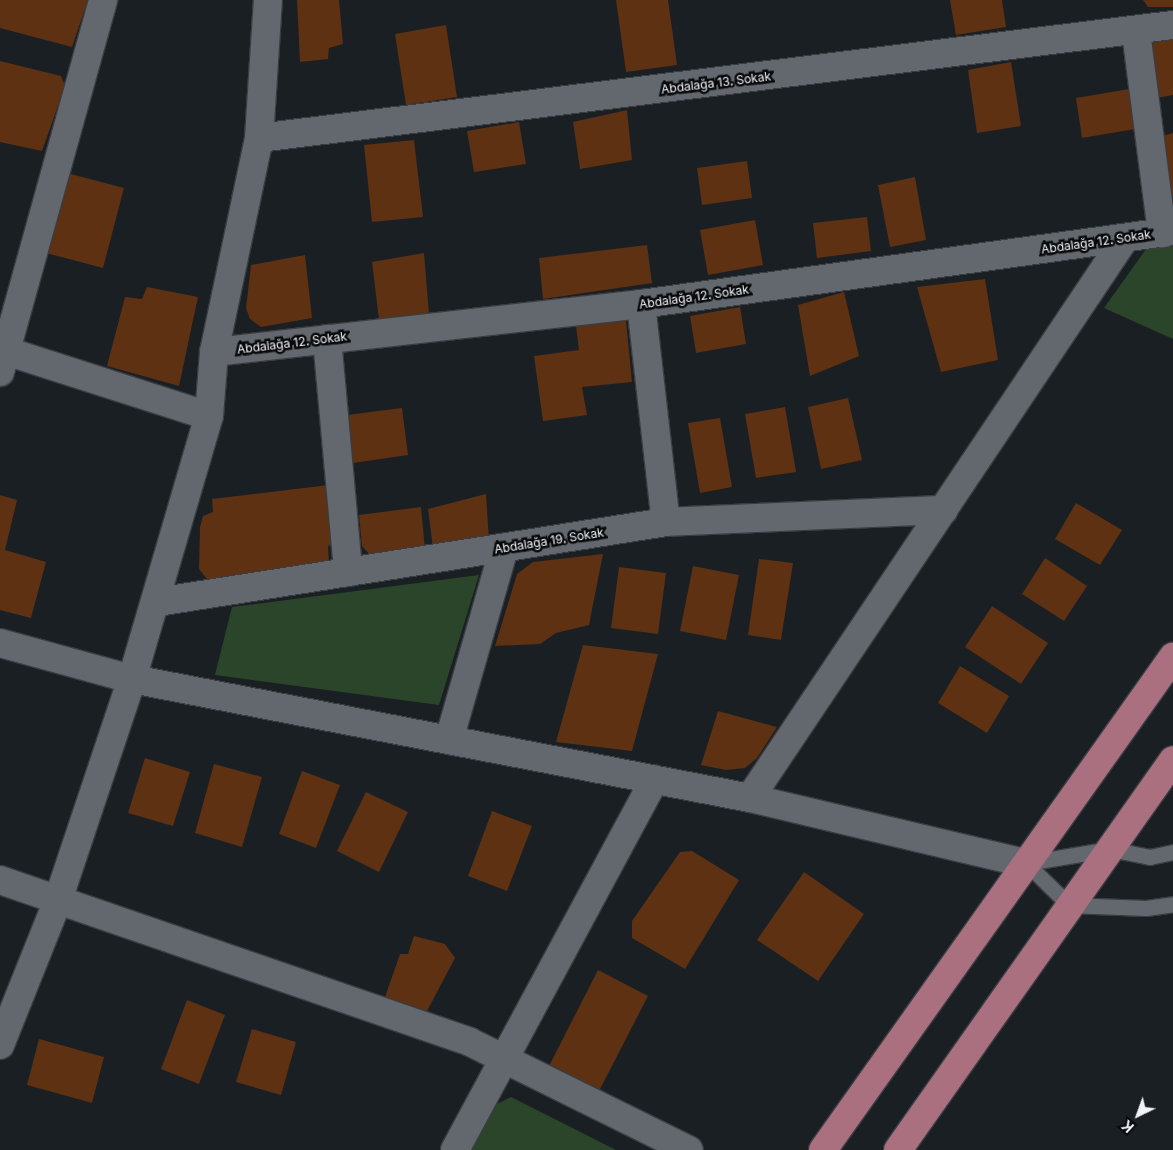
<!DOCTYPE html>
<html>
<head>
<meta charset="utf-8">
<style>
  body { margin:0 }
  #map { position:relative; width:1173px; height:1150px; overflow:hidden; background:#1a1f24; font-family:Inter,sans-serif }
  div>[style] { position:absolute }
  .green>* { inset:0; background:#2b452b }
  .building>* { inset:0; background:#5d3112 }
  .roads { filter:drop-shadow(1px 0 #3a3d41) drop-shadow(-1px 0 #3a3d41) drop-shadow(0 1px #3a3d41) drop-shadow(0 -1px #3a3d41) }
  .service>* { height:15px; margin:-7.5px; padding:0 7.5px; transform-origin:7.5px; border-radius:7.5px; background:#63686f }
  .minor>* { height:28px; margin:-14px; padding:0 14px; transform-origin:14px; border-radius:14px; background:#63686f }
  .tertiary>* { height:28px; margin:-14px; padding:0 14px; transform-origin:14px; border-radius:14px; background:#63686f }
  .primary>* { height:28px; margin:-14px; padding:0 14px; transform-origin:14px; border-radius:14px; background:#aa707f }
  span { translate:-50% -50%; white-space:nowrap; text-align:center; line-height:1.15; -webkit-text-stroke:5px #07090b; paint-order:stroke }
  .street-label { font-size:12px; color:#f1f4f8 }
  .north { position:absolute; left:1113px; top:1090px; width:50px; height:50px; -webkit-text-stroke:4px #07090b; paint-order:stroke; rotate:222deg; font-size:14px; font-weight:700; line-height:20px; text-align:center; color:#f1f4f8 }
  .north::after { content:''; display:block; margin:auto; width:18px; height:22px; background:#f1f4f8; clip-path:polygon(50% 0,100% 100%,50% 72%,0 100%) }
</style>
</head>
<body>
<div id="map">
  <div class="green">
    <i style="clip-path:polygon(1173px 242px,1173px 339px,1104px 308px,1149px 245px)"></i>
    <i style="clip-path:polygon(479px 575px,439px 705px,215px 675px,232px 607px)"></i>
    <i style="clip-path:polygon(511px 1097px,616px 1150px,472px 1150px,495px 1105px)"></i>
  </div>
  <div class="building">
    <i style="clip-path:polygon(0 0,88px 0,72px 47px,0 28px)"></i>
    <i style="clip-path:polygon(297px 0,339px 0,343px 44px,329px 48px,328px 59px,300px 62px)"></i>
    <i style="clip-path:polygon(616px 0,668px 0,677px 65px,626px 72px)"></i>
    <i style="clip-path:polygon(950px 0,1002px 0,1006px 27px,956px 35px)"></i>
    <i style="clip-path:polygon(1143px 0,1173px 0,1173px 7px,1148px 7px)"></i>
    <i style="clip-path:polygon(446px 25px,457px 97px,406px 105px,395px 34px)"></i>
    <i style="clip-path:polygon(1173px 38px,1173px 95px,1157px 98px,1147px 42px)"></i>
    <i style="clip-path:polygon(0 61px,61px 76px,65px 86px,42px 151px,0 142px)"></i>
    <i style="clip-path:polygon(1011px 62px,1021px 126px,977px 133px,968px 70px)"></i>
    <i style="clip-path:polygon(1129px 89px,1135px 129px,1082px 138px,1076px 98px)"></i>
    <i style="clip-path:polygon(627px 110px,632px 160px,580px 169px,573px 122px)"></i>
    <i style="clip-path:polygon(519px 122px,526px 164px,474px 172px,467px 131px)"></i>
    <i style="clip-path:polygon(1173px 133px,1173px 210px,1168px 202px,1158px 137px)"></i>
    <i style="clip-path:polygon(414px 140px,423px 217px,372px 222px,364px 145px)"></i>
    <i style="clip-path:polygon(747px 161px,752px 198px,702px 205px,697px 168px)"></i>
    <i style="clip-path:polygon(67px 173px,124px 188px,103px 268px,46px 253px)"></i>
    <i style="clip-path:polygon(915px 177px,926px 240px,890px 247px,878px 185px)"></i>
    <i style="clip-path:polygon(867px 217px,871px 251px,817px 258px,813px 223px)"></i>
    <i style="clip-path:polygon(755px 220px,763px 265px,708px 275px,700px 230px)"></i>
    <i style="clip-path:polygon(647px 245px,652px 283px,543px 299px,539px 258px)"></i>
    <i style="clip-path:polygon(424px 253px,429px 314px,379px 320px,372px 262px)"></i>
    <i style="clip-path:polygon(305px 255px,312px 318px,261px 327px,250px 319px,246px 308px,251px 265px)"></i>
    <i style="clip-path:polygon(985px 279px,998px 360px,941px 372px,917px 287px)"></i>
    <i style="clip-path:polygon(147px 287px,198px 297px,179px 386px,107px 366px,125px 297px,142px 299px)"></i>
    <i style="clip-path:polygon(844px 292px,859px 356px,810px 376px,798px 305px)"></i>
    <i style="clip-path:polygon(740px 307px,746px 344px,696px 353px,690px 316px)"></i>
    <i style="clip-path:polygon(626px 321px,632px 382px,582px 387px,587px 415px,543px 421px,534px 356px,579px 350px,576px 326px)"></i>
    <i style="clip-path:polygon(848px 398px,862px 460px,821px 469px,808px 407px)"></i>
    <i style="clip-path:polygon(785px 407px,796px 472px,756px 478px,745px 414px)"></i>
    <i style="clip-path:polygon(402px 408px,408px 455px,353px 463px,347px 415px)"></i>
    <i style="clip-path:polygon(720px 418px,732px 487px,700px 493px,688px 423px)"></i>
    <i style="clip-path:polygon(329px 485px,333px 541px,328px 547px,329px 564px,225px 579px,207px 579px,199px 569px,200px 527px,203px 516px,213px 512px,212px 499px)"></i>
    <i style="clip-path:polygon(486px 494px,489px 541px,433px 548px,428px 509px)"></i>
    <i style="clip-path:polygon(0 495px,17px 500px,5px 550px,46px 562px,31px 618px,0 610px)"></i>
    <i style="clip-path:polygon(1076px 503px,1122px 530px,1100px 565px,1055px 539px)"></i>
    <i style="clip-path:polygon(421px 507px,425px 549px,371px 556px,362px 546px,359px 515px)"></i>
    <i style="clip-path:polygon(603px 554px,589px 625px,556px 633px,540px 644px,495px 646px,517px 574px,533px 562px)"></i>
    <i style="clip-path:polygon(1045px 558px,1087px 586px,1064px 621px,1022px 594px)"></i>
    <i style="clip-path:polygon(759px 559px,793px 563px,781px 640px,748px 635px)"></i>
    <i style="clip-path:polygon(693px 566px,739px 575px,726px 640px,680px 631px)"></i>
    <i style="clip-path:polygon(619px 567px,666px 573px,658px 634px,611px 628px)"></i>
    <i style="clip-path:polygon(992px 606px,1048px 643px,1021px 684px,965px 647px)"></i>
    <i style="clip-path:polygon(583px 645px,658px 654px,632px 751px,556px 742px)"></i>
    <i style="clip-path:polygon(960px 666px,1009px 696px,987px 733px,938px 703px)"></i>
    <i style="clip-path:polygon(718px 711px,777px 727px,757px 758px,745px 768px,726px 770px,701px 765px)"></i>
    <i style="clip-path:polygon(145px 758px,190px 772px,173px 826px,128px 813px)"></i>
    <i style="clip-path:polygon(214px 764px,262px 777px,242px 847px,195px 833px)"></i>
    <i style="clip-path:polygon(302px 771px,340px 785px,316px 848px,279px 834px)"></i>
    <i style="clip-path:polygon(366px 792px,408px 812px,379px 872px,337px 851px)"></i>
    <i style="clip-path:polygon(492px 811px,532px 826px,507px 891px,468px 876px)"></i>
    <i style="clip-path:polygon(692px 851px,739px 880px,685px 969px,632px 938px,632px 921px,680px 852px)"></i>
    <i style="clip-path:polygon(804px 872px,864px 914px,818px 981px,757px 940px)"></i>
    <i style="clip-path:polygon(414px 936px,445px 944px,455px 958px,427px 1011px,385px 997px,400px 954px,408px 954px)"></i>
    <i style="clip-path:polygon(598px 970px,648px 996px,598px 1093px,548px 1068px)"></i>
    <i style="clip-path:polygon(187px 1000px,225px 1015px,199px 1084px,161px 1069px)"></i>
    <i style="clip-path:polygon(252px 1029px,296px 1042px,281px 1095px,236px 1082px)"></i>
    <i style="clip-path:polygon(39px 1039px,104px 1057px,92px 1103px,27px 1085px)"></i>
  </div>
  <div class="roads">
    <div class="service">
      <i style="left:1173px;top:852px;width:24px;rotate:168deg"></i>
      <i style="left:1150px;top:857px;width:41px;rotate:-168.7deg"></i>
      <i style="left:1110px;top:849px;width:85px;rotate:170.5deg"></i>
      <i style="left:1026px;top:863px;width:60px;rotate:44.3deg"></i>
      <i style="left:1069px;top:905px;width:77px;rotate:2.2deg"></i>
      <i style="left:1146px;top:908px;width:27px;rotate:-8deg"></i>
    </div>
    <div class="minor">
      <i style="left:1136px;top:32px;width:203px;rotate:82.6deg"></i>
      <i style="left:259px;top:138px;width:921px;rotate:-7.05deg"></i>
      <i style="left:641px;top:304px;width:219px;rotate:83.5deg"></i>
      <i style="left:327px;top:339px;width:234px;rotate:84.8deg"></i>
      <i style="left:0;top:349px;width:219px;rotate:17.8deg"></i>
      <i style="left:214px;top:352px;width:430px;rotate:-6.4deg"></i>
      <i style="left:641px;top:304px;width:537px;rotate:-7.81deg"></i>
      <i style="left:0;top:372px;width:386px;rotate:-74.5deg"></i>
      <i style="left:157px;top:602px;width:515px;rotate:-8.93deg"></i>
      <i style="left:666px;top:522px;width:278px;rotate:-2.5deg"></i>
      <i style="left:132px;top:679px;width:629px;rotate:10.9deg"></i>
      <i style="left:750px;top:798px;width:284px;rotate:13.3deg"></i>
      <i style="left:449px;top:740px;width:200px;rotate:-74deg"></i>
      <i style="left:750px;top:798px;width:674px;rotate:-56.19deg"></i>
      <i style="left:0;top:880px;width:497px;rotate:19deg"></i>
      <i style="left:470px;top:1042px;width:244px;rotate:26.3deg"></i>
      <i style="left:455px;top:1150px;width:421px;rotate:-61.7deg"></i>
    </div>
    <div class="tertiary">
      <i style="left:0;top:643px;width:137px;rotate:15.3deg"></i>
      <i style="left:0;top:1045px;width:156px;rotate:-68.2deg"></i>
      <i style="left:58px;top:900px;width:233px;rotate:-71.5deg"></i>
      <i style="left:132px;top:679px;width:274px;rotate:-73.7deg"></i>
      <i style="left:209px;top:416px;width:64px;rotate:-85.5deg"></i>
      <i style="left:214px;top:352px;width:219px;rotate:-78.1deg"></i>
      <i style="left:259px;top:138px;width:138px;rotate:-86.3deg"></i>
    </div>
    <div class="primary">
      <i style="left:823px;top:1150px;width:605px;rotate:-54.63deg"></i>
      <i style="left:898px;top:1150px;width:477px;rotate:-54.8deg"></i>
    </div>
  </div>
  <div class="street-label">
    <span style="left:716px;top:83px;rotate:-7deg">Abdalağa 13. Sokak</span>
    <span style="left:1096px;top:242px;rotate:-8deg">Abdalağa 12. Sokak</span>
    <span style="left:694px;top:297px;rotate:-8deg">Abdalağa 12. Sokak</span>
    <span style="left:292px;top:343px;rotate:-7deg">Abdalağa 12. Sokak</span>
    <span style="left:549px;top:541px;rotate:-9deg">Abdalağa 19. Sokak</span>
  </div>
  <div class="north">K</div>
</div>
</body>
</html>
